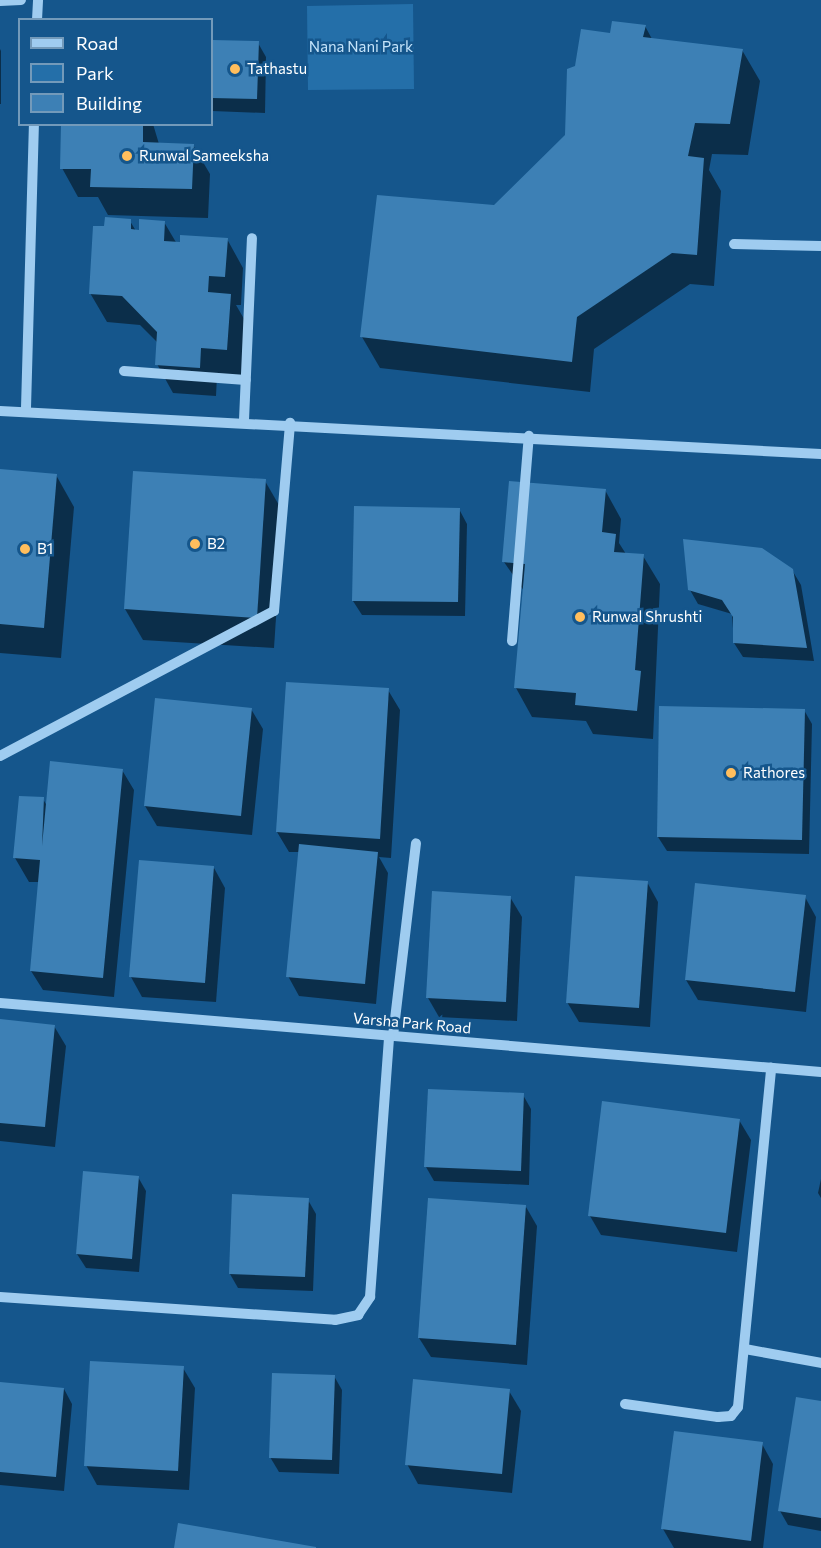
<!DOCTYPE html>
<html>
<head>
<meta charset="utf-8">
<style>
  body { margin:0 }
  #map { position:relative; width:821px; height:1548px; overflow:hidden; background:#15568c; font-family:Commissioner,sans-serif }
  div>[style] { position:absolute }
  .green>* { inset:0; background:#246fa9 }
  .shadow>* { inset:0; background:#0007 }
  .building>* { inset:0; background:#3d80b5 }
  .minor>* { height:10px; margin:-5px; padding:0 5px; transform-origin:5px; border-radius:5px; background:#9fccf0 }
  .dots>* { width:16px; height:16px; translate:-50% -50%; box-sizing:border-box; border:3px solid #15568c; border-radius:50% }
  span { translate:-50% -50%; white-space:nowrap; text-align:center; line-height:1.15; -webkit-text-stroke:5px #15568c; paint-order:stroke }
  .park-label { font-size:15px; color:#c5e4fb }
  .poi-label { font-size:15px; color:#fff }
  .left { translate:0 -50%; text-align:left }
  .street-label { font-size:15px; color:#fff }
  .legend { position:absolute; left:18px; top:18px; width:195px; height:108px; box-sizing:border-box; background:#15568c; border:2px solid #739aba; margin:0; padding:8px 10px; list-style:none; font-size:18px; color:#fff }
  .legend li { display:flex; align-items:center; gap:12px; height:30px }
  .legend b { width:30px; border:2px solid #739aba }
</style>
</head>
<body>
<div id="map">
  <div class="green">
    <i style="clip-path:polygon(413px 4px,414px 89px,308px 90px,307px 6px)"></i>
  </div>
  <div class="shadow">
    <i style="clip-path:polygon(645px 26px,652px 39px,742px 50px,760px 81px,748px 155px,712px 154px,709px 170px,721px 191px,714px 286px,690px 284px,594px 349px,590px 392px,380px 368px,362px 337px,567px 135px,576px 67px,612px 35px)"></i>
    <i style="clip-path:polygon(212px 41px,258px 43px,266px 57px,265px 113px,212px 111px)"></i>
    <i style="clip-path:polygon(0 49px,1px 51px,1px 104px,0 104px)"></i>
    <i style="clip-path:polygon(63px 124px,153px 124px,159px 144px,193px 145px,210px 174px,208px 218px,108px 215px,98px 197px,78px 197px,62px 168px)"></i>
    <i style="clip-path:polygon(130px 221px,136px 231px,164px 222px,177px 244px,227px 239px,243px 268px,241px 305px,236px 305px,247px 324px,243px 378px,217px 376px,216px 396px,173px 393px,157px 364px,158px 343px,140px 325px,107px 322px,90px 293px,106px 228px)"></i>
    <i style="clip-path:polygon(0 470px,56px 475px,74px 507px,61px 658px,0 653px)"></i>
    <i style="clip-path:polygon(265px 481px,283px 512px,274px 648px,143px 640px,125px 609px)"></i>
    <i style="clip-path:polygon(605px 490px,621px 519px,619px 543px,626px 554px,643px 556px,660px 584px,653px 739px,593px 734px,586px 721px,532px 717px,516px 688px,524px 591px,504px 562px)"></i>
    <i style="clip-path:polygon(355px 508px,459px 509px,467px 524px,465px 616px,362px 615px,353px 601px)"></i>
    <i style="clip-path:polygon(792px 570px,801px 585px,814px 661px,743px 657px,734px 643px,732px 614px,698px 604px,690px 590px)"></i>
    <i style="clip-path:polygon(388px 690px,400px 710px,391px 858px,379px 857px,388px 873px,376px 1004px,299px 996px,288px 976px,300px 852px,289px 852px,277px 832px)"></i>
    <i style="clip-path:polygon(251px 709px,263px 729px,252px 835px,157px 826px,145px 806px)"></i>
    <i style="clip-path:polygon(804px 710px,812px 724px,809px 854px,667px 851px,658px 837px)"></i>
    <i style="clip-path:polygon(122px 770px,134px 790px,114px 997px,43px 990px,31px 971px,40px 882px,29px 882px,15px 858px,43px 799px,47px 806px)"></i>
    <i style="clip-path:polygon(214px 868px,225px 888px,216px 1002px,142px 997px,131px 977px)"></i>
    <i style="clip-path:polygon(647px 882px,658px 902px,650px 1027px,579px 1022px,567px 1002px)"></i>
    <i style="clip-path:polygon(510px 897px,522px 917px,517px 1021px,439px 1017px,428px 998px)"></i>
    <i style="clip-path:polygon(805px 897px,816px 917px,806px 1012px,698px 1000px,686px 980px)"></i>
    <i style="clip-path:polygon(0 1021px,54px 1026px,66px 1046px,55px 1147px,0 1141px)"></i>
    <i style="clip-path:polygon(523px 1095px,531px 1109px,529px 1185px,434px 1181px,426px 1167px)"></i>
    <i style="clip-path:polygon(739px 1120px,751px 1140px,737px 1252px,601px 1235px,590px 1216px)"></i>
    <i style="clip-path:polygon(138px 1177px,146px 1191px,139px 1272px,86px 1268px,77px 1254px)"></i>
    <i style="clip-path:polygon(821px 1179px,821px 1198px,818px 1193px)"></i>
    <i style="clip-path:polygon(308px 1200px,316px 1214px,313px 1291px,238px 1288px,230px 1274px)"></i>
    <i style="clip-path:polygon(526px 1207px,537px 1226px,527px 1365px,431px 1357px,419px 1338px)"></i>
    <i style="clip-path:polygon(183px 1368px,195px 1388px,189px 1490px,97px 1485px,86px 1465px)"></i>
    <i style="clip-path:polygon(334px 1376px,342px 1390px,339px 1474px,279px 1472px,270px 1457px)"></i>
    <i style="clip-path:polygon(0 1384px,64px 1389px,72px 1404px,64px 1491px,0 1485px)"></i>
    <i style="clip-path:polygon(509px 1391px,521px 1411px,512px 1493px,418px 1484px,407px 1464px)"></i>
    <i style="clip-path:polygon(821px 1402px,821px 1531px,788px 1525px,780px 1511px)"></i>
    <i style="clip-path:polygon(762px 1444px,773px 1464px,763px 1548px,674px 1548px,663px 1529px)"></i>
  </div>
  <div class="building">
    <i style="clip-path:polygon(612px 21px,646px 25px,643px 37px,743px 49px,730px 124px,695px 123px,688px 156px,704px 158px,697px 255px,672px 253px,577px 317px,572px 362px,360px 337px,377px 195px,494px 205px,565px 135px,567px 69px,575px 66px,581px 29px,610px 33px)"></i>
    <i style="clip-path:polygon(212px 40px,259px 41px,257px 99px,212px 98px)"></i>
    <i style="clip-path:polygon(61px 124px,143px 124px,143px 142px,194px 144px,192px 189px,90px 187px,91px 169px,60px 169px)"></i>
    <i style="clip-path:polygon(105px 217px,131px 219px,131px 229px,139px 230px,139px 219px,165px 221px,164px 241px,180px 242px,180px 235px,228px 238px,225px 277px,209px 276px,208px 292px,231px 294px,227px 350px,201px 348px,200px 368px,155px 365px,157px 332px,122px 296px,89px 294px,93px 226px,104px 226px)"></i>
    <i style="clip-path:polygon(0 469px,57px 474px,44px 628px,0 624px)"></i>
    <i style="clip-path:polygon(133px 471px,266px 479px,257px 618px,124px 609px)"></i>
    <i style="clip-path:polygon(509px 481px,606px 489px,602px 532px,616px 534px,614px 552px,644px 554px,635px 670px,641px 671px,637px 711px,575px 705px,576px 693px,514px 688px,525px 564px,502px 562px)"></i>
    <i style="clip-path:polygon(354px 506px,460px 508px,458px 602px,352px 601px)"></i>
    <i style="clip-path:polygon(683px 539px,762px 548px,793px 569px,807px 648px,733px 643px,733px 617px,722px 600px,688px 590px)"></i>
    <i style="clip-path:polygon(286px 682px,389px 688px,380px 839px,276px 832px)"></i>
    <i style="clip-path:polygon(155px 698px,252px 708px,241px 816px,144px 806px)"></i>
    <i style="clip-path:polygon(659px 706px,805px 709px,802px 840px,657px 837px)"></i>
    <i style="clip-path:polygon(50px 761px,123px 769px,103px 978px,30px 971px,40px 860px,13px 858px,19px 796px,44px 797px,42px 846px)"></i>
    <i style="clip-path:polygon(299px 844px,378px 852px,365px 984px,286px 977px)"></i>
    <i style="clip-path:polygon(139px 860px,214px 866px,205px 983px,129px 977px)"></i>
    <i style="clip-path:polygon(575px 876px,648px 881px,639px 1008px,566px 1003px)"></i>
    <i style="clip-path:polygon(695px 883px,806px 895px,795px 992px,685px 980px)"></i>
    <i style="clip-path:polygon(432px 891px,511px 896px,506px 1002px,426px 998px)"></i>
    <i style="clip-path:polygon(0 1019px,55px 1025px,45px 1127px,0 1123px)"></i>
    <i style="clip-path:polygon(428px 1089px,524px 1093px,521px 1171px,424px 1167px)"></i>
    <i style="clip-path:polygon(602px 1101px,740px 1119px,726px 1233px,588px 1216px)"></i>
    <i style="clip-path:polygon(83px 1171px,139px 1176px,132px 1259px,76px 1254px)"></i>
    <i style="clip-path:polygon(232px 1194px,309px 1198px,305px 1277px,229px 1274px)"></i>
    <i style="clip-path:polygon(428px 1198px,526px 1205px,516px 1345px,418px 1338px)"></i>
    <i style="clip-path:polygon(90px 1361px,184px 1366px,178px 1471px,84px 1466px)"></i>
    <i style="clip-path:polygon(272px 1373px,335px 1375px,332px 1460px,269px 1458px)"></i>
    <i style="clip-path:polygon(413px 1379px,510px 1389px,502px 1474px,405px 1465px)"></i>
    <i style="clip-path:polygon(0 1382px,64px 1388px,56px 1477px,0 1472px)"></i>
    <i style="clip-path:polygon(796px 1397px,821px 1401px,821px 1518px,778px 1511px)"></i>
    <i style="clip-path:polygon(674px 1431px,763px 1442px,751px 1541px,661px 1529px)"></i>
    <i style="clip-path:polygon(178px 1523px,316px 1547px,316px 1548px,174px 1548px)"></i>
  </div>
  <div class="minor">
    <i style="left:0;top:1px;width:21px;rotate:-3deg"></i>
    <i style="left:37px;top:20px;width:20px;rotate:-87deg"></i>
    <i style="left:734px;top:244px;width:87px;rotate:1.3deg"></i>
    <i style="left:124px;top:371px;width:122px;rotate:4.2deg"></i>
    <i style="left:26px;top:408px;width:284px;rotate:-88.4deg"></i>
    <i style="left:0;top:411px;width:822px;rotate:3deg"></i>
    <i style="left:244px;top:420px;width:182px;rotate:-87.5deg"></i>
    <i style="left:512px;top:641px;width:206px;rotate:-85.3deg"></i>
    <i style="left:0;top:756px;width:310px;rotate:-27.9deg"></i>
    <i style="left:274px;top:611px;width:189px;rotate:-85.1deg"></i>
    <i style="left:0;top:1003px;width:824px;rotate:4.8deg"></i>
    <i style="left:393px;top:1036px;width:194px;rotate:-83.2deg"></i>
    <i style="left:0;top:1297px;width:336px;rotate:3.9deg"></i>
    <i style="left:335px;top:1320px;width:24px;rotate:-12deg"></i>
    <i style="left:358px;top:1315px;width:22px;rotate:-56deg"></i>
    <i style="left:370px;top:1297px;width:262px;rotate:-85.8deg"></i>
    <i style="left:745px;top:1349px;width:77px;rotate:10.4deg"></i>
    <i style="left:625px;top:1404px;width:94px;rotate:8deg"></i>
    <i style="left:718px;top:1417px;width:13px;rotate:-4deg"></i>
    <i style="left:731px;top:1416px;width:11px;rotate:-52deg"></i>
    <i style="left:738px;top:1407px;width:341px;rotate:-84.4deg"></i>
  </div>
  <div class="dots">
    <i style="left:235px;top:69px;background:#ffbe5d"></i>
    <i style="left:127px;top:156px;background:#ffbe5d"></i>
    <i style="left:195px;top:544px;background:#ffbe5d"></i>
    <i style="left:25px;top:549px;background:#ffbe5d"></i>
    <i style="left:580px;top:617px;background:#ffbe5d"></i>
    <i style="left:731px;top:773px;background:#ffbe5d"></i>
  </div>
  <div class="park-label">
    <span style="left:361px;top:47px">Nana Nani Park</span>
  </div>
  <div class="poi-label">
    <span class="left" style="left:247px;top:69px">Tathastu</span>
    <span class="left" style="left:139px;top:156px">Runwal Sameeksha</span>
    <span class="left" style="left:207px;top:544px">B2</span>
    <span class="left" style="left:37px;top:549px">B1</span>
    <span class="left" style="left:592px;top:617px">Runwal Shrushti</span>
    <span class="left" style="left:743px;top:773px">Rathores</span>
  </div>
  <div class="street-label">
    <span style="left:412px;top:1023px;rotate:5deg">Varsha Park Road</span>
  </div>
  <ul class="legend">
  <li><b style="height:8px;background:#9fccf0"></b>Road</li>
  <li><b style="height:16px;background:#246fa9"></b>Park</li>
  <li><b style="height:16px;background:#3d80b5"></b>Building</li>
  </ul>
</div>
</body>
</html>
